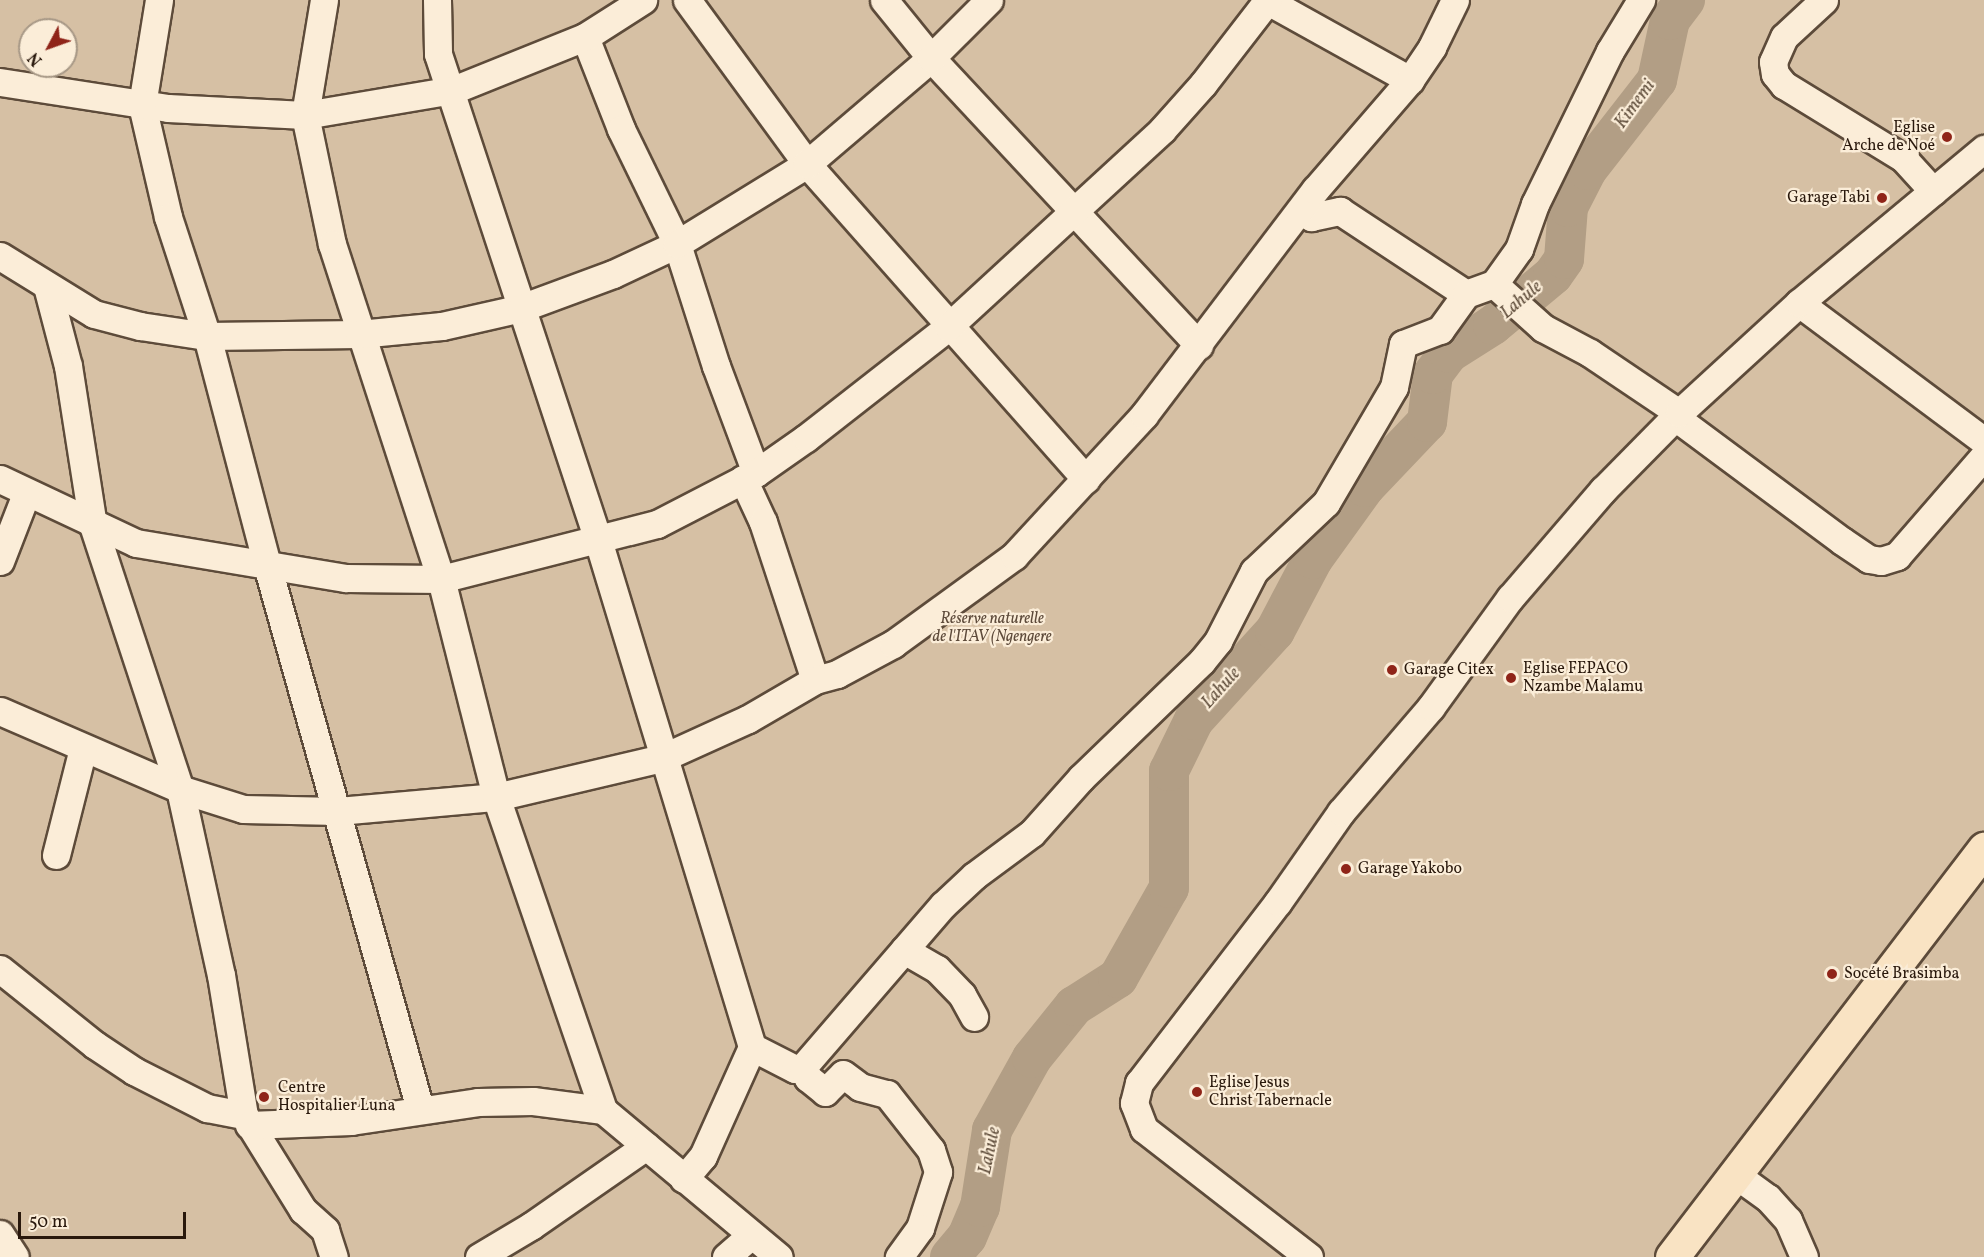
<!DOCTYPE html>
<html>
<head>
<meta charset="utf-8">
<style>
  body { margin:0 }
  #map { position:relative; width:1984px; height:1257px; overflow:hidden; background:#f9e3c3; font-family:Vollkorn,serif }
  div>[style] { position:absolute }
  .green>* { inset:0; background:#d6c0a4 }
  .river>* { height:40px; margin:-20px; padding:0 20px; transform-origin:20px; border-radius:20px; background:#b29e85 }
  .roads { filter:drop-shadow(2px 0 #5d4b3a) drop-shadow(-2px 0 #5d4b3a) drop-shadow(0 2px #5d4b3a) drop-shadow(0 -2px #5d4b3a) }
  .minor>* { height:27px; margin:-13.5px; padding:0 13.5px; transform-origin:13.5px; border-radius:13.5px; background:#fbedd8 }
  .trunk>* { height:33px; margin:-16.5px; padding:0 16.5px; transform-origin:16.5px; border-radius:16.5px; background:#f9e3c3 }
  .dots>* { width:16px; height:16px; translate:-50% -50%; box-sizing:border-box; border:3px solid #fbedd8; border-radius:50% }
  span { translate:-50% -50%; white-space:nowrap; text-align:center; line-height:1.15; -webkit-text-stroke:4.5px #fbedd8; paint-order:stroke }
  .poi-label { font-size:16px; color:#29180c }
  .right { translate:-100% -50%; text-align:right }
  .left { translate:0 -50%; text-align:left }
  .park-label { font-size:16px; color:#5d4a3a; font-style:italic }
  .water-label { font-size:18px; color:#604e3c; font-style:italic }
  .north { position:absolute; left:18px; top:18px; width:60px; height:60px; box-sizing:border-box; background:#fbedd8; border:2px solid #a79886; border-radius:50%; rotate:229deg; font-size:16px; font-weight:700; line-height:24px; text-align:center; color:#29180c }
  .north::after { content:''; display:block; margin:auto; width:21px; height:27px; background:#8f2418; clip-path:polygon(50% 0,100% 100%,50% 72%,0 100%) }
  .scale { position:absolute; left:18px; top:1212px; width:168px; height:27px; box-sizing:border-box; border:3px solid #29180c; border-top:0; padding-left:8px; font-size:18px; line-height:21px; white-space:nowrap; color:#29180c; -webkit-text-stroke:4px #fbedd8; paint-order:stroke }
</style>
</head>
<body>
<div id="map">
  <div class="green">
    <i style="clip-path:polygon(evenodd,0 0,1984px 0,1984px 1257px,0 1257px,0 0,30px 30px,66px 30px,66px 66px,30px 66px,30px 30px)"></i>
  </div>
  <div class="river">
    <i style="left:950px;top:1257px;width:26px;rotate:-50deg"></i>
    <i style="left:967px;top:1237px;width:33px;rotate:-67deg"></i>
    <i style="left:980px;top:1207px;width:78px;rotate:-81.1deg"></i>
    <i style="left:992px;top:1130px;width:82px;rotate:-60.9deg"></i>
    <i style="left:1032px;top:1058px;width:67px;rotate:-51.1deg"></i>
    <i style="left:1074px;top:1006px;width:52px;rotate:-32.5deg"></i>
    <i style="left:1118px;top:978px;width:103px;rotate:-60.5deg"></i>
    <i style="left:1169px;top:888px;width:117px;rotate:-90deg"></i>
    <i style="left:1169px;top:771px;width:57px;rotate:-63.9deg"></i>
    <i style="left:1194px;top:720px;width:120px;rotate:-47.7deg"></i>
    <i style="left:1275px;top:631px;width:81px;rotate:-62.2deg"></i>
    <i style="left:1313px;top:559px;width:89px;rotate:-54.2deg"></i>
    <i style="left:1365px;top:487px;width:90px;rotate:-46.4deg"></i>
    <i style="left:1427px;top:422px;width:48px;rotate:-82.9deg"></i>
    <i style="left:1433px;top:374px;width:26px;rotate:-53deg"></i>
    <i style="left:1449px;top:353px;width:52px;rotate:-32.5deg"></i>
    <i style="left:1493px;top:325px;width:78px;rotate:-39.8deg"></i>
    <i style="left:1553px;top:275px;width:19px;rotate:-55deg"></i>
    <i style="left:1564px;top:259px;width:52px;rotate:-85.6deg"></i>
    <i style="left:1568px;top:207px;width:42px;rotate:-62.8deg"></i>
    <i style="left:1587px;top:170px;width:114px;rotate:-52.1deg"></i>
    <i style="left:1657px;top:80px;width:61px;rotate:-77.8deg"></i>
    <i style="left:1670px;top:20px;width:25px;rotate:-53deg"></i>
  </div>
  <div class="roads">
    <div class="minor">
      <i style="left:159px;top:0;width:106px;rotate:99.2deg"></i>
      <i style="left:142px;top:105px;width:115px;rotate:76.9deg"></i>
      <i style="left:168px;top:217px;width:125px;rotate:71.9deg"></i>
      <i style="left:207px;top:336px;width:237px;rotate:75.3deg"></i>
      <i style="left:267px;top:565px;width:565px;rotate:74.29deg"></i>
      <i style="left:324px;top:0;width:117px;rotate:99.4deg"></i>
      <i style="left:305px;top:115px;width:132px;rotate:78.2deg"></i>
      <i style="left:332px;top:244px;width:352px;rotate:72deg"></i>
      <i style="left:441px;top:579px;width:225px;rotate:75.8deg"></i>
      <i style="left:496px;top:797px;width:331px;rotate:71.1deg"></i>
      <i style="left:437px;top:0;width:54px;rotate:88.9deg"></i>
      <i style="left:438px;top:54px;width:512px;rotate:71.78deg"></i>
      <i style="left:598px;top:540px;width:530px;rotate:73.1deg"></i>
      <i style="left:752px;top:1047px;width:120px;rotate:114.2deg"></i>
      <i style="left:703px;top:1156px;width:30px;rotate:130deg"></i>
      <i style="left:687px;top:0;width:203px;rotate:53.8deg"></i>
      <i style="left:807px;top:164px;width:421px;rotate:48.5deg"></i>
      <i style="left:884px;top:0;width:75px;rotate:51deg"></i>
      <i style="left:931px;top:58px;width:393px;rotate:47deg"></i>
      <i style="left:1266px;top:0;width:165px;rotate:29.1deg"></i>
      <i style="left:1824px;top:0;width:54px;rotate:137.2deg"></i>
      <i style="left:1784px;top:37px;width:27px;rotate:114deg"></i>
      <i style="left:1773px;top:62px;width:12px;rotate:81deg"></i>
      <i style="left:1775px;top:74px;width:14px;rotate:51deg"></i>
      <i style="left:1784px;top:85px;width:140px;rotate:31.5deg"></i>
      <i style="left:1903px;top:158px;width:45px;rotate:47.7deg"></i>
      <i style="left:585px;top:37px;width:99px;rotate:68.6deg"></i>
      <i style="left:621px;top:129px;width:128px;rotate:64deg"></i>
      <i style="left:677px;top:244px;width:128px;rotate:72.3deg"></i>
      <i style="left:716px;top:366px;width:114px;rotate:69.5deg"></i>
      <i style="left:0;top:82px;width:170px;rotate:8.8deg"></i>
      <i style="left:168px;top:108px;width:137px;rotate:2.9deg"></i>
      <i style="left:305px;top:115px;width:150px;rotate:-9.6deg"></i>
      <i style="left:453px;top:90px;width:142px;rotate:-21.9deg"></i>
      <i style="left:585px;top:37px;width:69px;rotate:-32.5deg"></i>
      <i style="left:1302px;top:208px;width:13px;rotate:45deg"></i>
      <i style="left:1311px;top:217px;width:30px;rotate:-12deg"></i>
      <i style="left:1340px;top:211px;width:151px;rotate:33.4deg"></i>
      <i style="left:0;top:256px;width:110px;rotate:31.7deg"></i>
      <i style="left:94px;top:314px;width:48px;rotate:14.6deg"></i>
      <i style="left:140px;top:326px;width:68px;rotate:8.5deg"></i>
      <i style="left:207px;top:336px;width:152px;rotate:-0.8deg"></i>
      <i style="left:359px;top:334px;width:83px;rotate:-5.5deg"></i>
      <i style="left:442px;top:326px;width:81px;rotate:-12.8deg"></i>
      <i style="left:521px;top:308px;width:98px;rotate:-20.3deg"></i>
      <i style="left:613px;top:274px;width:71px;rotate:-25.1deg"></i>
      <i style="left:677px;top:244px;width:153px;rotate:-31.6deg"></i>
      <i style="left:807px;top:164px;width:163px;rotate:-40.5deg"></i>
      <i style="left:931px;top:58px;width:82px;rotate:-45deg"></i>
      <i style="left:1494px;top:284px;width:66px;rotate:41.9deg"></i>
      <i style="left:1543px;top:328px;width:53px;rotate:28deg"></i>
      <i style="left:1590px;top:353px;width:107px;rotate:34deg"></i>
      <i style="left:47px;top:286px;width:83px;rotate:75.3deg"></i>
      <i style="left:68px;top:366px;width:161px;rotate:81.1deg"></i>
      <i style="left:93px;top:525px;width:278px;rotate:71.8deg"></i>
      <i style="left:180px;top:789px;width:190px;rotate:77.6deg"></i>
      <i style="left:221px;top:975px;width:142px;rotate:80.7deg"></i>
      <i style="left:244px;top:1115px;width:112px;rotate:58.2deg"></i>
      <i style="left:303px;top:1210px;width:30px;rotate:42deg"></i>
      <i style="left:325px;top:1230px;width:28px;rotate:72deg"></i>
      <i style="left:1799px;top:303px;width:231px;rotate:36.7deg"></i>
      <i style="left:1675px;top:417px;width:208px;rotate:36.6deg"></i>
      <i style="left:1842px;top:541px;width:32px;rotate:34deg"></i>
      <i style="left:1869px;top:559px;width:12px;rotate:9deg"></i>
      <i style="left:1881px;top:561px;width:17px;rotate:-17deg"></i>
      <i style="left:1897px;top:556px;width:133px;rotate:-49deg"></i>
      <i style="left:0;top:479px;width:150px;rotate:25.2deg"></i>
      <i style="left:136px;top:543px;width:213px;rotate:9.5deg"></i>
      <i style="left:346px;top:578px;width:95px;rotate:0.6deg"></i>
      <i style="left:441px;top:579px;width:223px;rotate:-14.3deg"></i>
      <i style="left:657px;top:524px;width:111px;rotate:-27.3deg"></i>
      <i style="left:756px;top:473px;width:61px;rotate:-35deg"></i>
      <i style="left:806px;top:438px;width:180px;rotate:-38deg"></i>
      <i style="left:948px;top:327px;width:291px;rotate:-42.6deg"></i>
      <i style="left:1162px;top:130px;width:62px;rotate:-48.3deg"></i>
      <i style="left:1203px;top:84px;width:106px;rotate:-52.3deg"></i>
      <i style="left:743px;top:479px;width:47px;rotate:65.1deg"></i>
      <i style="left:763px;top:522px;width:166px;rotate:71.8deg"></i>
      <i style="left:0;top:561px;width:72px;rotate:-68.8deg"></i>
      <i style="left:0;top:711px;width:196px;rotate:23.4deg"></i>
      <i style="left:180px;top:789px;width:66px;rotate:17.6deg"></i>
      <i style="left:243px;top:809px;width:95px;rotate:1.2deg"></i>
      <i style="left:338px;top:811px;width:159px;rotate:-5.1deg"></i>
      <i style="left:496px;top:797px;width:171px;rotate:-13.2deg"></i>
      <i style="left:662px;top:758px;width:94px;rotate:-24.4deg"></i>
      <i style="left:748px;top:719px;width:78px;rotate:-30.2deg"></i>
      <i style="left:815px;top:680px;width:23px;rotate:-15deg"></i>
      <i style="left:837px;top:674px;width:64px;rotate:-28.2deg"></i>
      <i style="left:893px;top:644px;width:150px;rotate:-36deg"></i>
      <i style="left:1014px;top:556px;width:192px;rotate:-47.3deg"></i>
      <i style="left:1144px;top:415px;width:283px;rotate:-52.8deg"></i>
      <i style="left:1315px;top:190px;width:145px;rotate:-49.2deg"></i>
      <i style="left:1410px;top:80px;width:40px;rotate:-56deg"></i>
      <i style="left:1432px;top:47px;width:52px;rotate:-63.9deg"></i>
      <i style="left:56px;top:855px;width:110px;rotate:-75.8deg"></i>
      <i style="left:904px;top:950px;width:38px;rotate:30deg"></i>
      <i style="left:937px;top:969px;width:36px;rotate:46deg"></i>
      <i style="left:962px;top:995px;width:25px;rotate:61deg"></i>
      <i style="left:0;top:969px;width:122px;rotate:38.7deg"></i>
      <i style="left:95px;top:1045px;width:47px;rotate:33.7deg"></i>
      <i style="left:134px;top:1071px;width:82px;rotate:26.9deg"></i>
      <i style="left:207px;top:1108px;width:38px;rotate:11deg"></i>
      <i style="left:752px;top:1047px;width:48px;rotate:27.1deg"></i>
      <i style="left:795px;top:1069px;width:8px;rotate:-14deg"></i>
      <i style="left:803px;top:1067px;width:214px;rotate:-49.2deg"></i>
      <i style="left:943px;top:905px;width:42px;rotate:-43.1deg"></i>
      <i style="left:974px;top:876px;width:72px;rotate:-36.6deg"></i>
      <i style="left:1032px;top:833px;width:74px;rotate:-48.3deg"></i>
      <i style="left:1081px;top:778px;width:168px;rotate:-44deg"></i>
      <i style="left:1202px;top:661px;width:26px;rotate:-51deg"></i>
      <i style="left:1218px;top:641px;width:79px;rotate:-62.8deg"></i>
      <i style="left:1254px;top:571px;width:99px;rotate:-43.4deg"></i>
      <i style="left:1326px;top:503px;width:134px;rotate:-59.6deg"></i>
      <i style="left:1394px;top:387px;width:44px;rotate:-78.2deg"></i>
      <i style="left:1403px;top:344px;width:40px;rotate:-21deg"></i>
      <i style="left:1440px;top:330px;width:44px;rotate:-54.2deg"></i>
      <i style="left:1466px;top:294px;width:30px;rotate:-20deg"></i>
      <i style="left:1494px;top:284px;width:43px;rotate:-54.5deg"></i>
      <i style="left:1519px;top:249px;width:48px;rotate:-70.4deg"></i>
      <i style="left:1535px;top:204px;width:170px;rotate:-63.9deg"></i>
      <i style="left:1610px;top:51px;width:60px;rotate:-58.7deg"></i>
      <i style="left:803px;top:1067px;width:12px;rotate:66deg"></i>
      <i style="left:808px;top:1078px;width:22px;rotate:39deg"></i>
      <i style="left:825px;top:1092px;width:25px;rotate:-45deg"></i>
      <i style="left:843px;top:1074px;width:21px;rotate:37deg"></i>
      <i style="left:860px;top:1087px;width:28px;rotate:15deg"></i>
      <i style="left:887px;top:1094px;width:71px;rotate:51.8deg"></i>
      <i style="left:931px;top:1150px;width:23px;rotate:72deg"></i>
      <i style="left:938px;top:1172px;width:59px;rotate:107.8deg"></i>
      <i style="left:920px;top:1228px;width:36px;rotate:126deg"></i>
      <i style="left:249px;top:1125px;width:102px;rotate:-2.2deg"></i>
      <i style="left:351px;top:1121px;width:128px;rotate:-8.5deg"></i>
      <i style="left:478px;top:1102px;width:55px;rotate:-1deg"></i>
      <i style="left:533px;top:1101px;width:71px;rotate:7.3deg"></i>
      <i style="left:603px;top:1110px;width:229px;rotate:39.9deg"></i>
      <i style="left:1736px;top:1175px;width:39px;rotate:36deg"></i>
      <i style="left:1768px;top:1198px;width:30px;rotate:48deg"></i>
      <i style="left:1788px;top:1220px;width:40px;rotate:66.6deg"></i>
      <i style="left:0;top:1234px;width:27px;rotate:57deg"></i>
      <i style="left:479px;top:1257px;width:61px;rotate:-30.8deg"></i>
      <i style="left:531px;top:1226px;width:140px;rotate:-34.8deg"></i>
      <i style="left:726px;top:1257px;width:32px;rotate:-41deg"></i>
      <i style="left:1309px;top:1257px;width:209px;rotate:-142.2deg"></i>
      <i style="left:1144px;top:1129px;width:28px;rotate:-111deg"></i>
      <i style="left:1134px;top:1103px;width:21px;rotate:-76deg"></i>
      <i style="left:1139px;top:1083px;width:228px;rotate:-52.5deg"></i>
      <i style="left:1278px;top:902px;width:110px;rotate:-55deg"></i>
      <i style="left:1341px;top:812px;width:138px;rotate:-49.4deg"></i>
      <i style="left:1431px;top:707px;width:135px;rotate:-54.1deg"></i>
      <i style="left:1510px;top:598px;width:143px;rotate:-49.3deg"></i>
      <i style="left:1603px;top:490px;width:108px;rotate:-45.4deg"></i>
      <i style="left:1679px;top:413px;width:163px;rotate:-42.5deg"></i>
      <i style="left:1799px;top:303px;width:241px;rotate:-39.8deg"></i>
    </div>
    <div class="trunk">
      <i style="left:1672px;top:1257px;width:514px;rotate:-52.59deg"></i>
    </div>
  </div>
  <div class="dots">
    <i style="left:1947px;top:137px;background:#8f2418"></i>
    <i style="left:1882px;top:198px;background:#8f2418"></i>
    <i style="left:1392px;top:670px;background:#8f2418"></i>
    <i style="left:1511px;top:678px;background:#8f2418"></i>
    <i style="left:1346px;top:869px;background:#8f2418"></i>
    <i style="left:1832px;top:974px;background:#8f2418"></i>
    <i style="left:1197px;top:1092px;background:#8f2418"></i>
    <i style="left:264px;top:1097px;background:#8f2418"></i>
  </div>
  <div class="poi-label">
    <span class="right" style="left:1935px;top:137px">Eglise<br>Arche de Noé</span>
    <span class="right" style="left:1870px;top:198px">Garage Tabi</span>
    <span class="left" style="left:1523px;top:678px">Eglise FEPACO<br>Nzambe Malamu</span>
    <span class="left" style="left:1404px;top:670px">Garage Citex</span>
    <span class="left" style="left:1358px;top:869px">Garage Yakobo</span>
    <span class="left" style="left:1844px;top:974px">Socété Brasimba</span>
    <span class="left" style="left:1209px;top:1092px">Eglise Jesus<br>Christ Tabernacle</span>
    <span class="left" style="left:278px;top:1097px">Centre<br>Hospitalier Luna</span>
  </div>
  <div class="park-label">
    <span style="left:992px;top:628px">Réserve naturelle<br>de l'ITAV (Ngengere</span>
  </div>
  <div class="water-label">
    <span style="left:1636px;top:105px;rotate:-54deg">Kimemi</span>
    <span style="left:1522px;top:301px;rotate:-40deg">Lahule</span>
    <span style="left:1222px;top:689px;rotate:-48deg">Lahule</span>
    <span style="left:991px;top:1151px;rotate:-78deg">Lahule</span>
  </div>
  <div class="north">N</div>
  <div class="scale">50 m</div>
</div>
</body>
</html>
